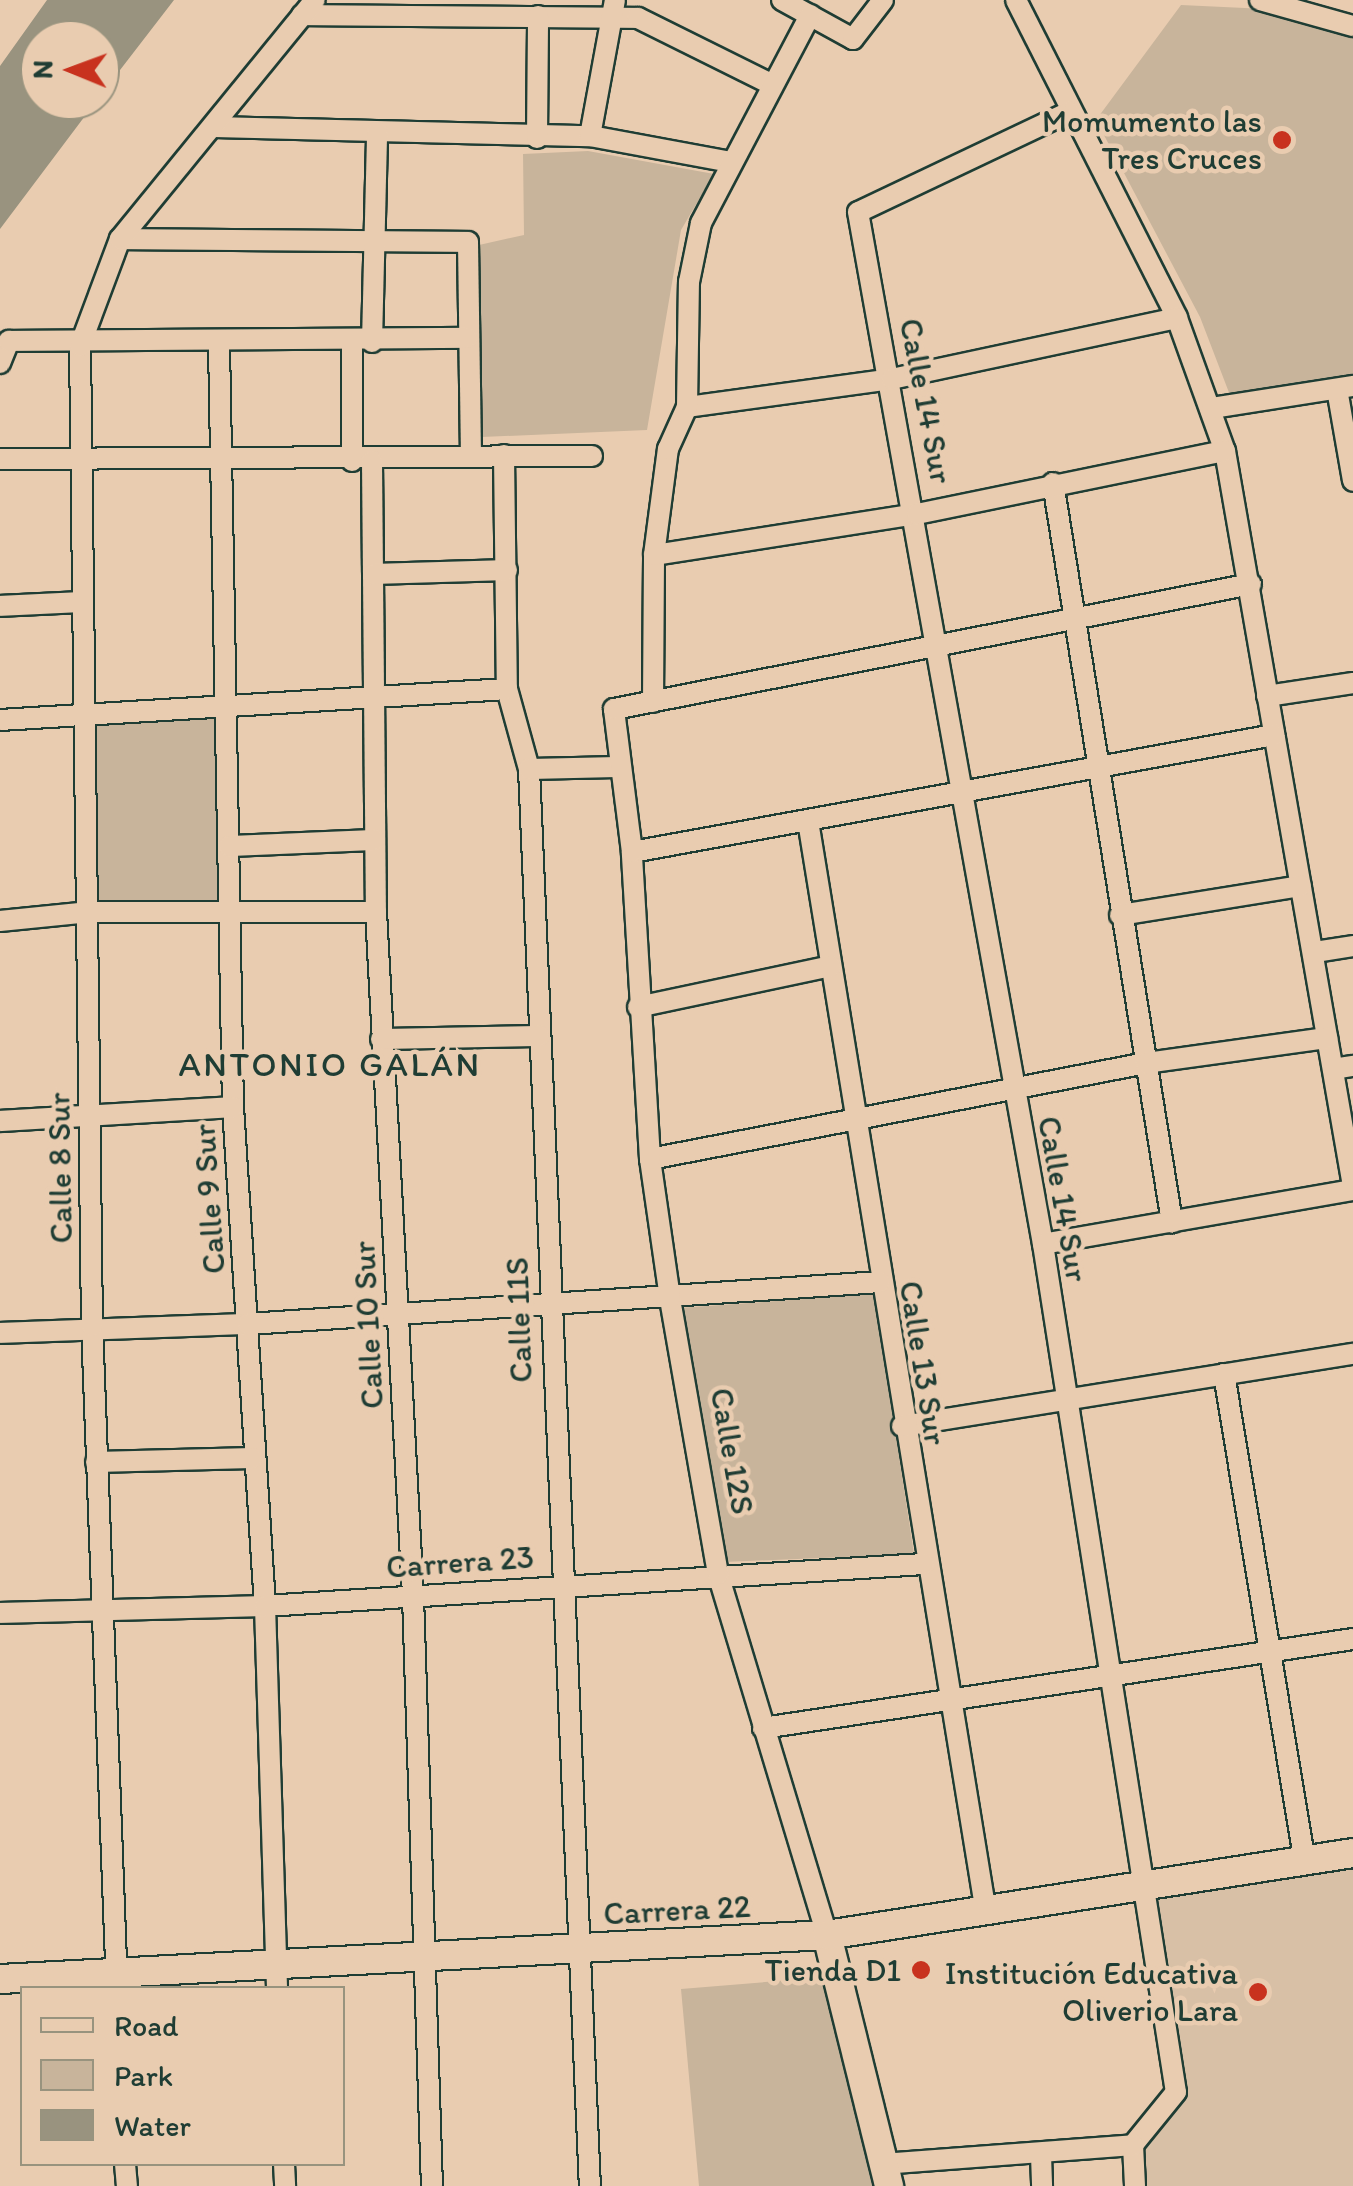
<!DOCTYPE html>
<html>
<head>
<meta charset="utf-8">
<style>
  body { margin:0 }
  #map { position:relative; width:1353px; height:2186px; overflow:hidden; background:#e9ccb0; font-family:Itim,sans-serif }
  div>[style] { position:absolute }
  .built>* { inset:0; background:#d8c0a6 }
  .green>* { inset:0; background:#c8b49b }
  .water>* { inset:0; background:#99937f }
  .roads { filter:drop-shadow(2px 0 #1f3d34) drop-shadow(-2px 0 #1f3d34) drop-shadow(0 2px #1f3d34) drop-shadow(0 -2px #1f3d34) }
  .street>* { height:20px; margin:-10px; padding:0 10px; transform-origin:10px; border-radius:10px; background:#e9ccb0 }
  .secondary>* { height:28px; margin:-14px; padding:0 14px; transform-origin:14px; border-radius:14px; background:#e9ccb0 }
  .dots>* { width:28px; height:28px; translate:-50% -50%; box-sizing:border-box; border:5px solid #e9ccb0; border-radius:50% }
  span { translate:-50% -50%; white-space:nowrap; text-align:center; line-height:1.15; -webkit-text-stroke:9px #e9ccb0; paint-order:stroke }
  .poi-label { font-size:32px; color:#1f3d34 }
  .right { translate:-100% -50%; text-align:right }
  .street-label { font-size:32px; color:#1f3d34 }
  .neighbourhood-label { font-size:35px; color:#1f3d34; letter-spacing:2.5px }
  .legend { position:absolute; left:20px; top:1986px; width:325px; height:180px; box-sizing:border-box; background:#e9ccb0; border:2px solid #98937e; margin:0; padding:12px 18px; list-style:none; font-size:30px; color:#1f3d34 }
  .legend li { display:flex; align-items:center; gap:20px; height:50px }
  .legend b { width:50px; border:2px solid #98937e }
  .north { position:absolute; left:20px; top:20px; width:100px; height:100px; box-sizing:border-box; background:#e9ccb0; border:2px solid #98937e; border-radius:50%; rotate:271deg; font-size:28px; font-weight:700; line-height:40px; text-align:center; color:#1f3d34 }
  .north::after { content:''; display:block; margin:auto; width:35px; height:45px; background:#c8321e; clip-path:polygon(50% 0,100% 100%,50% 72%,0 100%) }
</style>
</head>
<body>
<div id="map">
  <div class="built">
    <i style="clip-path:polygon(1353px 1862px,1353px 2186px,1142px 2186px,1139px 2143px,1180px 2092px,1148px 1892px)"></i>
  </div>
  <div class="green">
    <i style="clip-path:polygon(1181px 5px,1266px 9px,1353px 34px,1353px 385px,1233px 403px,1200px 317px,1096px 120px)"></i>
    <i style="clip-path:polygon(588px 151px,714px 174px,681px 230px,647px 430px,482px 437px,479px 245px,524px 235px,523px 154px)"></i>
    <i style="clip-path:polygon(225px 703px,230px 912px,90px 912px,85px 715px)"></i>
    <i style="clip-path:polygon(874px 1294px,914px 1554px,724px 1562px,679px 1308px)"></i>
    <i style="clip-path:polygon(827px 1977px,878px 2186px,699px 2186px,681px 1989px)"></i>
  </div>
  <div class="water">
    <i style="clip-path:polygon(47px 0,174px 0,100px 96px,100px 40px,40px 40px,40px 100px,97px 100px,0 229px,0 66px)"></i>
  </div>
  <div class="roads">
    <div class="street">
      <i style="left:782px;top:0;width:81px;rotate:28.8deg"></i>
      <i style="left:853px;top:39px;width:49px;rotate:-52.4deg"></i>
      <i style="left:1016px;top:0;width:356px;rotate:63.1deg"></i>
      <i style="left:1177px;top:318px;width:141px;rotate:70.2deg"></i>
      <i style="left:1225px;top:451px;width:746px;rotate:80.12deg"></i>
      <i style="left:1260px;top:0;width:97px;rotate:15.6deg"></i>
      <i style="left:302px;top:15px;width:336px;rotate:0.5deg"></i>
      <i style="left:638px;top:18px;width:148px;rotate:26.4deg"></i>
      <i style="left:1069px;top:112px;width:233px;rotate:154.6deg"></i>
      <i style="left:858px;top:212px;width:1048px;rotate:79.84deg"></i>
      <i style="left:1043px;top:1244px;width:858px;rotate:81.09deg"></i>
      <i style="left:1176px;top:2092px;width:68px;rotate:129.1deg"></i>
      <i style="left:1133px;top:2145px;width:41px;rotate:87.2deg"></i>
      <i style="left:214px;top:127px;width:376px;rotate:1.4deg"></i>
      <i style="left:590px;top:136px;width:142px;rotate:10.5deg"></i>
      <i style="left:590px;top:136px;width:138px;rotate:-79.6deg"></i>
      <i style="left:537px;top:138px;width:122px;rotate:-89.5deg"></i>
      <i style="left:120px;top:239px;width:348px;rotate:0.5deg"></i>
      <i style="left:468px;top:242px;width:213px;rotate:89.2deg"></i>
      <i style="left:372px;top:342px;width:210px;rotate:-88.6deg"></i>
      <i style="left:219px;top:344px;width:763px;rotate:88.95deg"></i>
      <i style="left:233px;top:1107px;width:500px;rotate:86.33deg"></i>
      <i style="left:265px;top:1606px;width:382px;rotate:88.2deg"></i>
      <i style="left:0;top:363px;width:24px;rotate:-68deg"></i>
      <i style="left:9px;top:341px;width:458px;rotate:-0.4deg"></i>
      <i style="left:1337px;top:389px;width:93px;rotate:80.1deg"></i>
      <i style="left:687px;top:407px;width:207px;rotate:-7.8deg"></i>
      <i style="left:892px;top:379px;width:291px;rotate:-12.1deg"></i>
      <i style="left:1212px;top:408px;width:143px;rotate:-8.9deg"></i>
      <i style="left:504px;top:455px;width:234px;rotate:89.3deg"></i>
      <i style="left:507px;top:689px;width:83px;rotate:74.6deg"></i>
      <i style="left:529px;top:769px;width:1418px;rotate:87.54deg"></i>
      <i style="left:0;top:459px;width:592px;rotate:-0.29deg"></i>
      <i style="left:352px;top:461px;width:118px;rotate:-90deg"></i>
      <i style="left:372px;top:461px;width:451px;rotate:89.5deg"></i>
      <i style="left:376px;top:912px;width:685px;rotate:86.9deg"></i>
      <i style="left:413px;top:1596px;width:590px;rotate:88.16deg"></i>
      <i style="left:1053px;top:483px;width:749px;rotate:80.85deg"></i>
      <i style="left:654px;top:555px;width:266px;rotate:-8.9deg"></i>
      <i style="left:917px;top:514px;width:314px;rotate:-11.6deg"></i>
      <i style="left:374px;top:574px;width:133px;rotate:-1.7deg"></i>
      <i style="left:0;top:606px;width:82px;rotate:-2.8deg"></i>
      <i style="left:1267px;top:696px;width:87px;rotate:-8.6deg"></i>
      <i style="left:653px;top:702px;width:147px;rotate:-89.6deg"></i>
      <i style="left:654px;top:555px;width:107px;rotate:-82.5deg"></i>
      <i style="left:668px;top:449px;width:46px;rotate:-65.7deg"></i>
      <i style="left:687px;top:407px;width:125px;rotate:-89.1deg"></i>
      <i style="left:689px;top:282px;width:60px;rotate:-78.5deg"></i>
      <i style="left:701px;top:223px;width:235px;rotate:-62.3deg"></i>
      <i style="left:0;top:720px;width:508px;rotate:-3.5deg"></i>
      <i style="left:529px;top:769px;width:89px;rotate:-1.3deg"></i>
      <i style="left:808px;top:821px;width:1106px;rotate:80.74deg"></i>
      <i style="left:229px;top:846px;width:146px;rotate:-2.4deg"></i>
      <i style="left:632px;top:852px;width:653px;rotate:-10.33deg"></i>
      <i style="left:1120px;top:915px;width:183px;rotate:-9.1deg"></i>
      <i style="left:0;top:921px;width:90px;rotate:-5.7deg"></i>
      <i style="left:90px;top:912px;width:286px"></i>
      <i style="left:1315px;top:952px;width:38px;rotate:-9deg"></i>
      <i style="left:638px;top:1007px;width:197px;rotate:-12deg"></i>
      <i style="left:381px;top:1039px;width:158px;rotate:-1.1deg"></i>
      <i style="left:1333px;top:1069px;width:20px;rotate:-9deg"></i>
      <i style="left:0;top:1121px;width:233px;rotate:-3.4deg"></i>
      <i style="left:650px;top:1159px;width:505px;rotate:-10.95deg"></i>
      <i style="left:1146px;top:1063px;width:183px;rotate:-7.9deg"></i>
      <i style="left:1043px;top:1244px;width:315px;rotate:-9.9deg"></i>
      <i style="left:0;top:1333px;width:248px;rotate:-2.1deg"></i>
      <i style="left:248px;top:1324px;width:633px;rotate:-3.8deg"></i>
      <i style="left:1224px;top:1374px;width:494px;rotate:80.6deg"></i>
      <i style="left:902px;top:1426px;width:457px;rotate:-9.1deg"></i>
      <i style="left:96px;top:1462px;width:156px;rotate:-1.5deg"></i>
      <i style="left:0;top:1613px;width:265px;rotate:-1.5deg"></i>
      <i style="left:265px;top:1606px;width:660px;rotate:-3.65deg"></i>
      <i style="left:763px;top:1728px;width:597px;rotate:-8.58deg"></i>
      <i style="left:827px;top:1935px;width:377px;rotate:-106.8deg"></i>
      <i style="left:718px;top:1574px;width:280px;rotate:-99.9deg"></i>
      <i style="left:670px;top:1298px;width:140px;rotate:-98.2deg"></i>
      <i style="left:650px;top:1159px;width:308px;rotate:-93.4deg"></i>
      <i style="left:632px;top:852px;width:144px;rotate:-97.2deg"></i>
      <i style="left:614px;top:709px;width:649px;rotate:-11.1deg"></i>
      <i style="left:117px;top:1988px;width:662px;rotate:-92.16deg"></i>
      <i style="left:92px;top:1326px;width:980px;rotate:-90.7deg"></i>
      <i style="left:80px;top:346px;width:114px;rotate:-69.5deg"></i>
      <i style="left:120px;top:239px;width:308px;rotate:-50.8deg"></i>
      <i style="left:1041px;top:2155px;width:31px;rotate:88deg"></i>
      <i style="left:125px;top:2164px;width:22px;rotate:85deg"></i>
      <i style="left:284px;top:2164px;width:22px;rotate:87deg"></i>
      <i style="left:882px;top:2164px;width:252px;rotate:-4.3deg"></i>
    </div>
    <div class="secondary">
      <i style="left:827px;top:1935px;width:259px;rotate:76.1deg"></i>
      <i style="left:0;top:1979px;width:828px;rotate:-3.05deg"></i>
      <i style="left:827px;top:1935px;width:532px;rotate:-8.86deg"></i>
    </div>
  </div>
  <div class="dots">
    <i style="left:1282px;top:140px;background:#c8321e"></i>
    <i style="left:921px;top:1970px;background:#c8321e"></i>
    <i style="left:1258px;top:1992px;background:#c8321e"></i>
  </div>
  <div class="poi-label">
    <span class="right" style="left:1262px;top:140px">Momumento las<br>Tres Cruces</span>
    <span class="right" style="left:901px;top:1970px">Tienda D1</span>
    <span class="right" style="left:1238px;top:1992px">Institución Educativa<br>Oliverio Lara</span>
  </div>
  <div class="street-label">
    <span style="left:926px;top:401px;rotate:79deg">Calle 14 Sur</span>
    <span style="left:60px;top:1168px;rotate:-91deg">Calle 8 Sur</span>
    <span style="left:209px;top:1199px;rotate:-94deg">Calle 9 Sur</span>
    <span style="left:1063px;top:1199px;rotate:80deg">Calle 14 Sur</span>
    <span style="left:519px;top:1320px;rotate:-92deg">Calle 11S</span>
    <span style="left:368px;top:1325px;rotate:-93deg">Calle 10 Sur</span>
    <span style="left:923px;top:1363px;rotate:81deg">Calle 13 Sur</span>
    <span style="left:732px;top:1451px;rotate:80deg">Calle 12S</span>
    <span style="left:460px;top:1562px;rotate:-4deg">Carrera 23</span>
    <span style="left:677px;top:1910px;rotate:-3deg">Carrera 22</span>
  </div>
  <div class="neighbourhood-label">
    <span style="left:330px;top:1064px">ANTONIO GALÁN</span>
  </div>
  <ul class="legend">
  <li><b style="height:12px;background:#e9ccb0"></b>Road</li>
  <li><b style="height:28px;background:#c8b49b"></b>Park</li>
  <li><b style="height:28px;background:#99937f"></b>Water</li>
  </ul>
  <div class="north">N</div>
</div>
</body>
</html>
